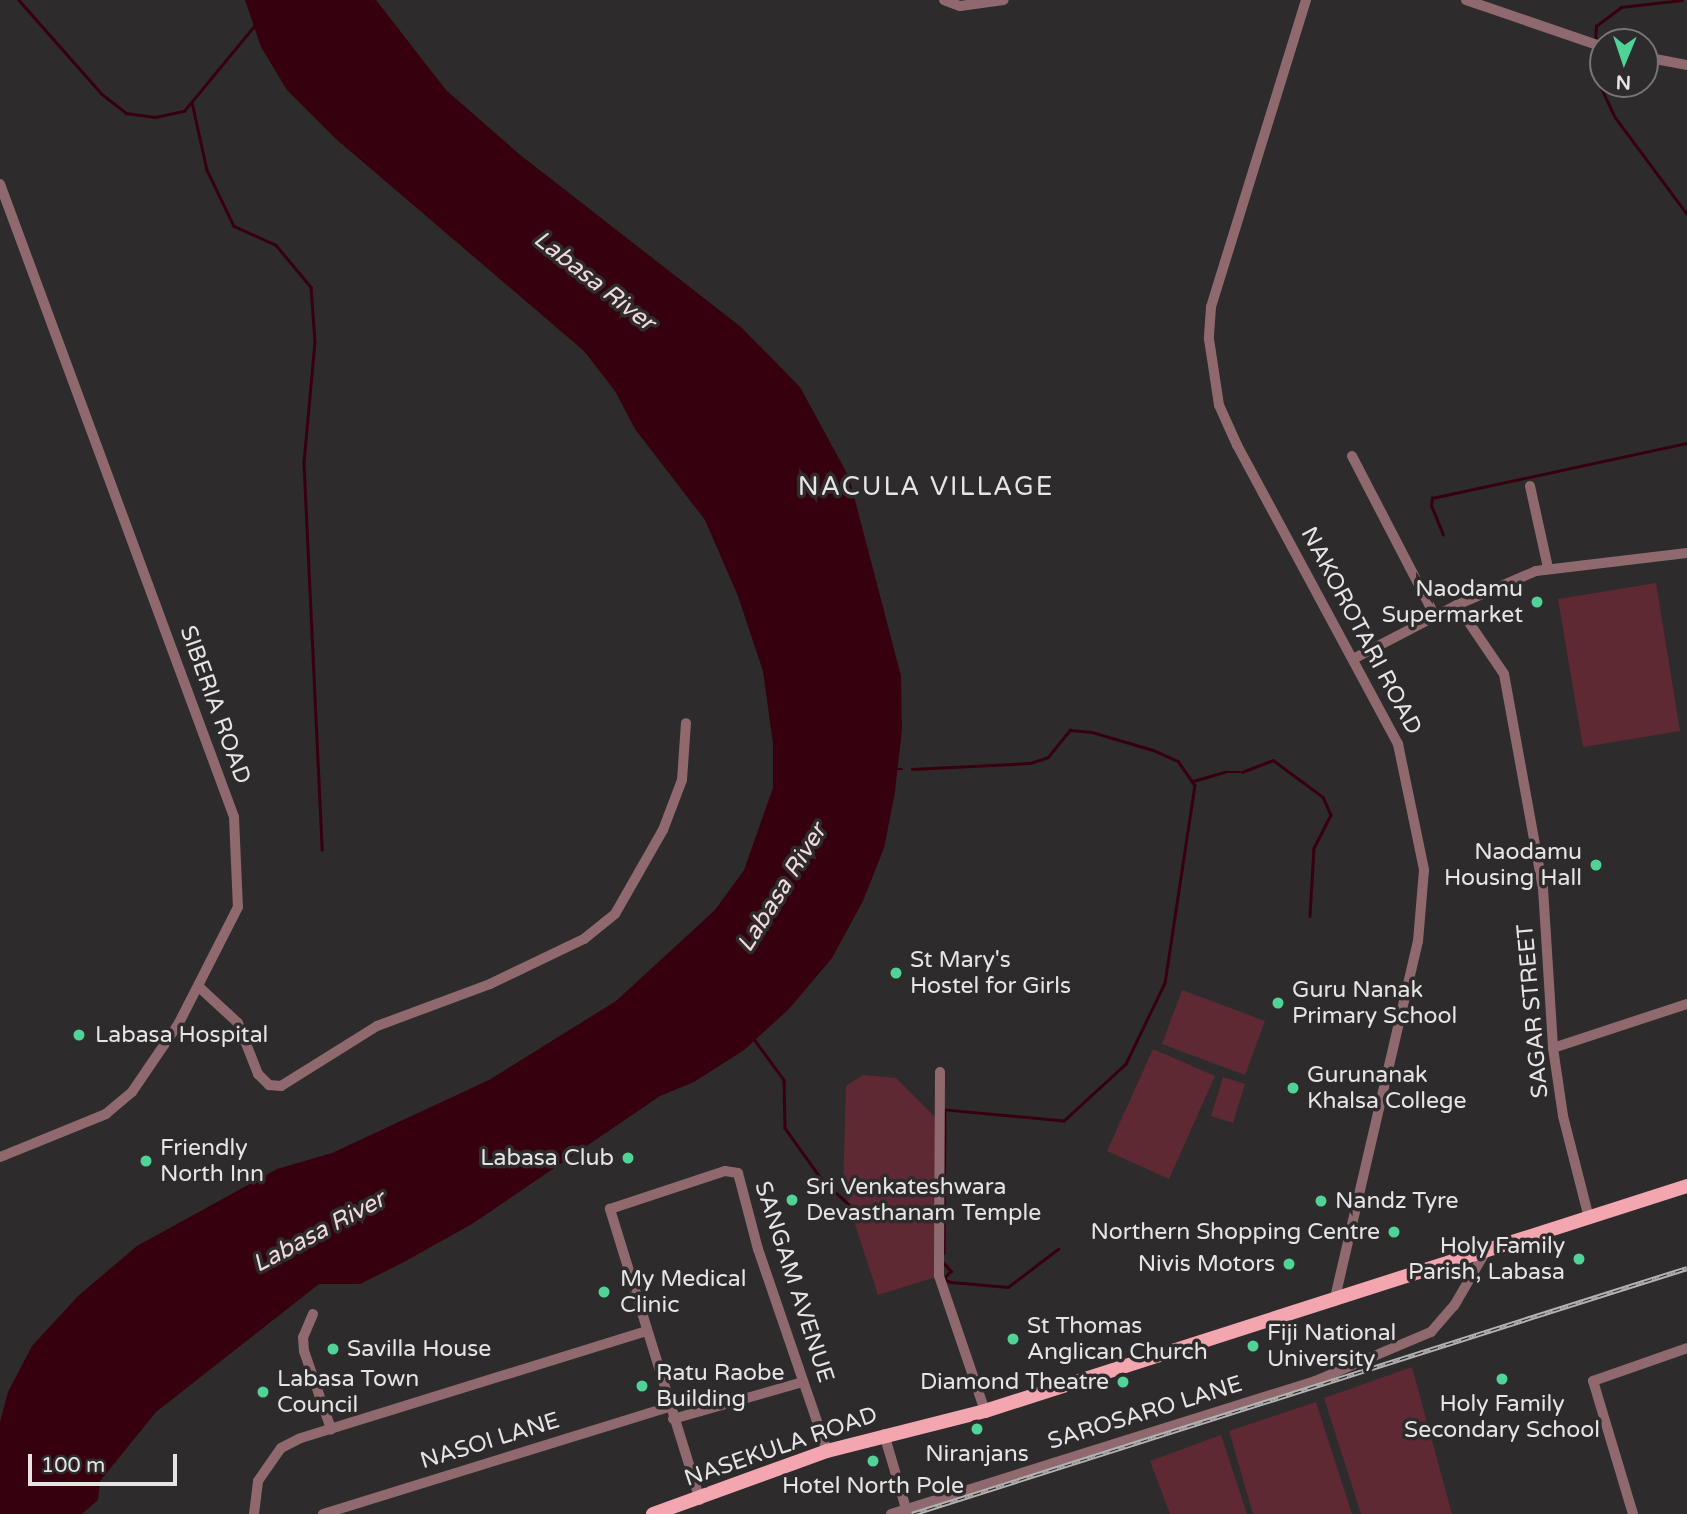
<!DOCTYPE html>
<html>
<head>
<meta charset="utf-8">
<style>
  body { margin:0 }
  #map { position:relative; width:1687px; height:1514px; overflow:hidden; background:#2d2b2b; font-family:"Varela Round",sans-serif }
  div>[style] { position:absolute }
  .green>* { inset:0; background:#5f2933 }
  .water>* { inset:0; background:#37000f }
  .stream>* { height:2.5px; margin:-1.25px; padding:0 1.25px; transform-origin:1.25px; border-radius:1.25px; background:#37000f }
  .minor>* { height:10px; margin:-5px; padding:0 5px; transform-origin:5px; border-radius:5px; background:#8f696e }
  .major>* { height:14px; margin:-7px; padding:0 7px; transform-origin:7px; border-radius:7px; background:#f3a5b0 }
  .rail>* { height:5px; margin-top:-2.5px; transform-origin:0; background:repeating-linear-gradient(90deg,#2d2b2b 0 8px,#b3b1b1 0 16px); box-sizing:border-box; border-block:2px solid #b3b1b1 }
  .dots>* { width:19px; height:19px; translate:-50% -50%; box-sizing:border-box; border:4px solid #2d2b2b; border-radius:50% }
  span { translate:-50% -50%; white-space:nowrap; text-align:center; line-height:1.15; -webkit-text-stroke:7px #2d2b2b; paint-order:stroke }
  .poi-label { font-size:23px; color:#e6e4e4 }
  .right { translate:-100% -50%; text-align:right }
  .left { translate:0 -50%; text-align:left }
  .street-label { font-size:23px; color:#e6e4e4 }
  .water-label { font-size:24px; color:#f2d9dc; font-style:italic }
  .quarter-label { font-size:26px; color:#e6e4e4; letter-spacing:2px }
  .north { position:absolute; left:1589px; top:28px; width:70px; height:70px; box-sizing:border-box; background:#2d2b2b; border:2px solid #777575; border-radius:50%; rotate:182deg; font-size:19px; font-weight:700; line-height:28px; text-align:center; color:#e6e4e4 }
  .north::after { content:''; display:block; margin:auto; width:24px; height:32px; background:#51d398; clip-path:polygon(50% 0,100% 100%,50% 72%,0 100%) }
  .scale { position:absolute; left:28px; top:1454px; width:149px; height:32px; box-sizing:border-box; border:4px solid #e6e4e4; border-top:0; padding-left:9px; font-size:21px; line-height:24px; white-space:nowrap; color:#e6e4e4; -webkit-text-stroke:5px #2d2b2b; paint-order:stroke }
</style>
</head>
<body>
<div id="map">
  <div class="green">
    <i style="clip-path:polygon(1656px 583px,1680px 731px,1583px 747px,1558px 599px)"></i>
    <i style="clip-path:polygon(1182px 990px,1265px 1021px,1245px 1075px,1162px 1044px)"></i>
    <i style="clip-path:polygon(1153px 1049px,1215px 1076px,1169px 1179px,1107px 1151px)"></i>
    <i style="clip-path:polygon(863px 1075px,896px 1078px,942px 1124px,939px 1276px,878px 1295px,843px 1187px,846px 1086px)"></i>
    <i style="clip-path:polygon(1223px 1077px,1245px 1084px,1233px 1123px,1211px 1116px)"></i>
    <i style="clip-path:polygon(1412px 1367px,1452px 1514px,1361px 1514px,1324px 1398px)"></i>
    <i style="clip-path:polygon(1316px 1402px,1352px 1514px,1253px 1514px,1229px 1431px)"></i>
    <i style="clip-path:polygon(1221px 1435px,1247px 1514px,1170px 1514px,1150px 1461px)"></i>
  </div>
  <div class="water">
    <i style="clip-path:polygon(245px 0,376px 0,446px 90px,519px 154px,741px 327px,800px 387px,849px 477px,901px 676px,902px 729px,895px 792px,884px 848px,863px 901px,832px 958px,789px 1009px,744px 1050px,694px 1082px,660px 1096px,472px 1224px,402px 1263px,360px 1284px,319px 1284px,156px 1412px,100px 1481px,98px 1500px,82px 1514px,0 1514px,0 1422px,8px 1392px,32px 1346px,78px 1296px,137px 1246px,277px 1169px,332px 1153px,489px 1080px,616px 1001px,715px 910px,744px 870px,773px 788px,773px 744px,763px 671px,738px 596px,705px 520px,635px 429px,615px 391px,584px 351px,336px 139px,287px 90px,261px 47px)"></i>
  </div>
  <div class="stream">
    <i style="left:19px;top:0;width:125px;rotate:48.6deg"></i>
    <i style="left:102px;top:94px;width:31px;rotate:38deg"></i>
    <i style="left:126px;top:113px;width:29px;rotate:8deg"></i>
    <i style="left:155px;top:117px;width:30px;rotate:-12deg"></i>
    <i style="left:184px;top:111px;width:112px;rotate:-50.5deg"></i>
    <i style="left:1595px;top:41px;width:15px;rotate:-86deg"></i>
    <i style="left:1596px;top:26px;width:31px;rotate:-37deg"></i>
    <i style="left:1621px;top:7px;width:61px;rotate:-6.5deg"></i>
    <i style="left:1594px;top:48px;width:22px;rotate:93deg"></i>
    <i style="left:1593px;top:70px;width:52px;rotate:64.9deg"></i>
    <i style="left:1615px;top:117px;width:121px;rotate:53.4deg"></i>
    <i style="left:192px;top:102px;width:70px;rotate:77.6deg"></i>
    <i style="left:207px;top:170px;width:62px;rotate:64.3deg"></i>
    <i style="left:234px;top:226px;width:46px;rotate:24.3deg"></i>
    <i style="left:276px;top:245px;width:55px;rotate:50.2deg"></i>
    <i style="left:311px;top:287px;width:55px;rotate:85.8deg"></i>
    <i style="left:315px;top:342px;width:121px;rotate:95.2deg"></i>
    <i style="left:304px;top:463px;width:387px;rotate:87.3deg"></i>
    <i style="left:1443px;top:535px;width:31px;rotate:-112deg"></i>
    <i style="left:1431px;top:506px;width:8px;rotate:-83deg"></i>
    <i style="left:1432px;top:498px;width:261px;rotate:-12.2deg"></i>
    <i style="left:897px;top:769px;width:5px"></i>
    <i style="left:912px;top:769px;width:118px;rotate:-2.9deg"></i>
    <i style="left:1030px;top:763px;width:19px;rotate:-18deg"></i>
    <i style="left:1048px;top:757px;width:35px;rotate:-51deg"></i>
    <i style="left:1070px;top:730px;width:22px;rotate:5deg"></i>
    <i style="left:1092px;top:732px;width:64px;rotate:16.4deg"></i>
    <i style="left:1153px;top:750px;width:27px;rotate:24deg"></i>
    <i style="left:1178px;top:761px;width:29px;rotate:55deg"></i>
    <i style="left:1195px;top:785px;width:200px;rotate:98.6deg"></i>
    <i style="left:1165px;top:983px;width:90px;rotate:115.7deg"></i>
    <i style="left:1126px;top:1064px;width:84px;rotate:137.4deg"></i>
    <i style="left:1064px;top:1121px;width:120px;rotate:-174.7deg"></i>
    <i style="left:945px;top:1110px;width:143px;rotate:90.4deg"></i>
    <i style="left:1193px;top:781px;width:33px;rotate:-16deg"></i>
    <i style="left:1225px;top:772px;width:17px"></i>
    <i style="left:1242px;top:772px;width:33px;rotate:-21deg"></i>
    <i style="left:1273px;top:760px;width:62px;rotate:36.5deg"></i>
    <i style="left:1323px;top:797px;width:20px;rotate:66deg"></i>
    <i style="left:1331px;top:815px;width:37px;rotate:117deg"></i>
    <i style="left:1314px;top:848px;width:68px;rotate:93.4deg"></i>
    <i style="left:754px;top:1039px;width:51px;rotate:53.8deg"></i>
    <i style="left:784px;top:1080px;width:48px;rotate:88.8deg"></i>
    <i style="left:785px;top:1128px;width:65px;rotate:54.4deg"></i>
    <i style="left:823px;top:1181px;width:57px;rotate:42.1deg"></i>
    <i style="left:944px;top:1263px;width:11px;rotate:49deg"></i>
    <i style="left:951px;top:1271px;width:11px;rotate:131deg"></i>
    <i style="left:944px;top:1279px;width:8px;rotate:23deg"></i>
    <i style="left:951px;top:1282px;width:57px;rotate:5deg"></i>
    <i style="left:1008px;top:1287px;width:63px;rotate:-37.2deg"></i>
  </div>
  <div class="minor">
    <i style="left:944px;top:0;width:17px;rotate:21deg"></i>
    <i style="left:960px;top:6px;width:44px;rotate:-7.8deg"></i>
    <i style="left:1306px;top:0;width:321px;rotate:107.2deg"></i>
    <i style="left:1211px;top:307px;width:32px;rotate:94deg"></i>
    <i style="left:1209px;top:339px;width:67px;rotate:81.4deg"></i>
    <i style="left:1219px;top:405px;width:44px;rotate:65.8deg"></i>
    <i style="left:1237px;top:445px;width:340px;rotate:61.7deg"></i>
    <i style="left:1398px;top:744px;width:129px;rotate:78.3deg"></i>
    <i style="left:1424px;top:870px;width:71px;rotate:94.8deg"></i>
    <i style="left:1418px;top:941px;width:370px;rotate:103.1deg"></i>
    <i style="left:1466px;top:0;width:145px;rotate:18.9deg"></i>
    <i style="left:1645px;top:57px;width:43px;rotate:10.8deg"></i>
    <i style="left:0;top:184px;width:675px;rotate:69.71deg"></i>
    <i style="left:234px;top:817px;width:90px;rotate:87.5deg"></i>
    <i style="left:238px;top:907px;width:130px;rotate:117deg"></i>
    <i style="left:179px;top:1023px;width:83px;rotate:124.3deg"></i>
    <i style="left:132px;top:1092px;width:34px;rotate:140deg"></i>
    <i style="left:106px;top:1114px;width:114px;rotate:157.9deg"></i>
    <i style="left:1352px;top:456px;width:180px;rotate:62.6deg"></i>
    <i style="left:1530px;top:486px;width:84px;rotate:77.6deg"></i>
    <i style="left:1457px;top:605px;width:83px;rotate:55.7deg"></i>
    <i style="left:1504px;top:674px;width:218px;rotate:79.7deg"></i>
    <i style="left:1543px;top:888px;width:160px;rotate:86.4deg"></i>
    <i style="left:1553px;top:1048px;width:69px;rotate:81.6deg"></i>
    <i style="left:1563px;top:1116px;width:105px;rotate:75.7deg"></i>
    <i style="left:1355px;top:658px;width:115px;rotate:-27.5deg"></i>
    <i style="left:1457px;top:605px;width:86px;rotate:-23.3deg"></i>
    <i style="left:1536px;top:571px;width:152px;rotate:-6.8deg"></i>
    <i style="left:199px;top:987px;width:53px;rotate:42.7deg"></i>
    <i style="left:238px;top:1023px;width:55px;rotate:68.6deg"></i>
    <i style="left:258px;top:1074px;width:16px;rotate:45deg"></i>
    <i style="left:269px;top:1085px;width:12px;rotate:5deg"></i>
    <i style="left:281px;top:1086px;width:113px;rotate:-32deg"></i>
    <i style="left:377px;top:1026px;width:121px;rotate:-20.4deg"></i>
    <i style="left:490px;top:984px;width:104px;rotate:-25.6deg"></i>
    <i style="left:584px;top:939px;width:40px;rotate:-39deg"></i>
    <i style="left:615px;top:914px;width:97px;rotate:-60.3deg"></i>
    <i style="left:663px;top:830px;width:53px;rotate:-69.2deg"></i>
    <i style="left:682px;top:780px;width:57px;rotate:-86deg"></i>
    <i style="left:1553px;top:1048px;width:141px;rotate:-18.2deg"></i>
    <i style="left:940px;top:1072px;width:204px;rotate:90.3deg"></i>
    <i style="left:939px;top:1276px;width:143px;rotate:71.2deg"></i>
    <i style="left:313px;top:1314px;width:25px;rotate:113deg"></i>
    <i style="left:303px;top:1337px;width:14px;rotate:86deg"></i>
    <i style="left:304px;top:1351px;width:83px;rotate:70.9deg"></i>
    <i style="left:673px;top:1419px;width:135px;rotate:-15.9deg"></i>
    <i style="left:884px;top:1434px;width:81px;rotate:73.6deg"></i>
    <i style="left:700px;top:1500px;width:305px;rotate:-107.2deg"></i>
    <i style="left:610px;top:1209px;width:121px;rotate:-18.3deg"></i>
    <i style="left:725px;top:1171px;width:13px;rotate:9deg"></i>
    <i style="left:738px;top:1173px;width:79px;rotate:75.3deg"></i>
    <i style="left:758px;top:1249px;width:213px;rotate:71.1deg"></i>
    <i style="left:254px;top:1514px;width:33px;rotate:-83deg"></i>
    <i style="left:258px;top:1481px;width:40px;rotate:-55.1deg"></i>
    <i style="left:281px;top:1448px;width:22px;rotate:-27deg"></i>
    <i style="left:301px;top:1438px;width:361px;rotate:-17.2deg"></i>
    <i style="left:323px;top:1514px;width:362px;rotate:-17.2deg"></i>
    <i style="left:891px;top:1514px;width:444px;rotate:-17.4deg"></i>
    <i style="left:1315px;top:1381px;width:126px;rotate:-22.9deg"></i>
    <i style="left:1431px;top:1332px;width:35px;rotate:-49deg"></i>
    <i style="left:1454px;top:1306px;width:66px;rotate:-59.9deg"></i>
    <i style="left:1633px;top:1514px;width:139px;rotate:-106.7deg"></i>
    <i style="left:1593px;top:1381px;width:100px;rotate:-19.3deg"></i>
  </div>
  <div class="major">
    <i style="left:653px;top:1514px;width:185px;rotate:-19.9deg"></i>
    <i style="left:827px;top:1451px;width:163px;rotate:-14.2deg"></i>
    <i style="left:985px;top:1411px;width:737px;rotate:-17.77deg"></i>
  </div>
  <div class="rail">
    <i style="left:912px;top:1514px;width:813px;rotate:-17.61deg"></i>
  </div>
  <div class="dots">
    <i style="left:1537px;top:602px;background:#51d398"></i>
    <i style="left:1596px;top:865px;background:#51d398"></i>
    <i style="left:896px;top:973px;background:#51d398"></i>
    <i style="left:1278px;top:1003px;background:#51d398"></i>
    <i style="left:79px;top:1035px;background:#51d398"></i>
    <i style="left:1293px;top:1088px;background:#51d398"></i>
    <i style="left:628px;top:1158px;background:#51d398"></i>
    <i style="left:146px;top:1161px;background:#51d398"></i>
    <i style="left:792px;top:1200px;background:#51d398"></i>
    <i style="left:1321px;top:1201px;background:#51d398"></i>
    <i style="left:1394px;top:1232px;background:#51d398"></i>
    <i style="left:1579px;top:1259px;background:#51d398"></i>
    <i style="left:1289px;top:1264px;background:#51d398"></i>
    <i style="left:604px;top:1292px;background:#51d398"></i>
    <i style="left:1013px;top:1339px;background:#51d398"></i>
    <i style="left:1253px;top:1346px;background:#51d398"></i>
    <i style="left:333px;top:1349px;background:#51d398"></i>
    <i style="left:1502px;top:1379px;background:#51d398"></i>
    <i style="left:1123px;top:1382px;background:#51d398"></i>
    <i style="left:642px;top:1386px;background:#51d398"></i>
    <i style="left:263px;top:1392px;background:#51d398"></i>
    <i style="left:977px;top:1429px;background:#51d398"></i>
    <i style="left:873px;top:1461px;background:#51d398"></i>
  </div>
  <div class="poi-label">
    <span class="right" style="left:1523px;top:602px">Naodamu<br>Supermarket</span>
    <span class="right" style="left:1582px;top:865px">Naodamu<br>Housing Hall</span>
    <span class="left" style="left:910px;top:973px">St Mary's<br>Hostel for Girls</span>
    <span class="left" style="left:1292px;top:1003px">Guru Nanak<br>Primary School</span>
    <span class="left" style="left:95px;top:1035px">Labasa Hospital</span>
    <span class="left" style="left:1307px;top:1088px">Gurunanak<br>Khalsa College</span>
    <span class="left" style="left:160px;top:1161px">Friendly<br>North Inn</span>
    <span class="right" style="left:614px;top:1158px">Labasa Club</span>
    <span class="left" style="left:806px;top:1200px">Sri Venkateshwara<br>Devasthanam Temple</span>
    <span class="left" style="left:1335px;top:1201px">Nandz Tyre</span>
    <span class="right" style="left:1380px;top:1232px">Northern Shopping Centre</span>
    <span class="right" style="left:1565px;top:1259px">Holy Family<br>Parish, Labasa</span>
    <span class="right" style="left:1275px;top:1264px">Nivis Motors</span>
    <span class="left" style="left:620px;top:1292px">My Medical<br>Clinic</span>
    <span class="left" style="left:1027px;top:1339px">St Thomas<br>Anglican Church</span>
    <span class="left" style="left:1267px;top:1346px">Fiji National<br>University</span>
    <span class="left" style="left:347px;top:1349px">Savilla House</span>
    <span class="left" style="left:656px;top:1386px">Ratu Raobe<br>Building</span>
    <span class="left" style="left:277px;top:1392px">Labasa Town<br>Council</span>
    <span class="right" style="left:1109px;top:1382px">Diamond Theatre</span>
    <span style="left:1502px;top:1417px">Holy Family<br>Secondary School</span>
    <span style="left:977px;top:1454px">Niranjans</span>
    <span style="left:873px;top:1486px">Hotel North Pole</span>
  </div>
  <div class="street-label">
    <span style="left:1361px;top:631px;rotate:62deg">NAKOROTARI ROAD</span>
    <span style="left:215px;top:705px;rotate:70deg">SIBERIA ROAD</span>
    <span style="left:1533px;top:1011px;rotate:-95deg">SAGAR STREET</span>
    <span style="left:794px;top:1282px;rotate:72deg">SANGAM AVENUE</span>
    <span style="left:1145px;top:1413px;rotate:-17deg">SAROSARO LANE</span>
    <span style="left:490px;top:1441px;rotate:-17deg">NASOI LANE</span>
    <span style="left:781px;top:1447px;rotate:-19deg">NASEKULA ROAD</span>
  </div>
  <div class="water-label">
    <span style="left:594px;top:281px;rotate:38deg">Labasa River</span>
    <span style="left:782px;top:888px;rotate:-58deg">Labasa River</span>
    <span style="left:319px;top:1232px;rotate:-28deg">Labasa River</span>
  </div>
  <div class="quarter-label">
    <span style="left:926px;top:487px">NACULA VILLAGE</span>
  </div>
  <div class="north">N</div>
  <div class="scale">100 m</div>
</div>
</body>
</html>
